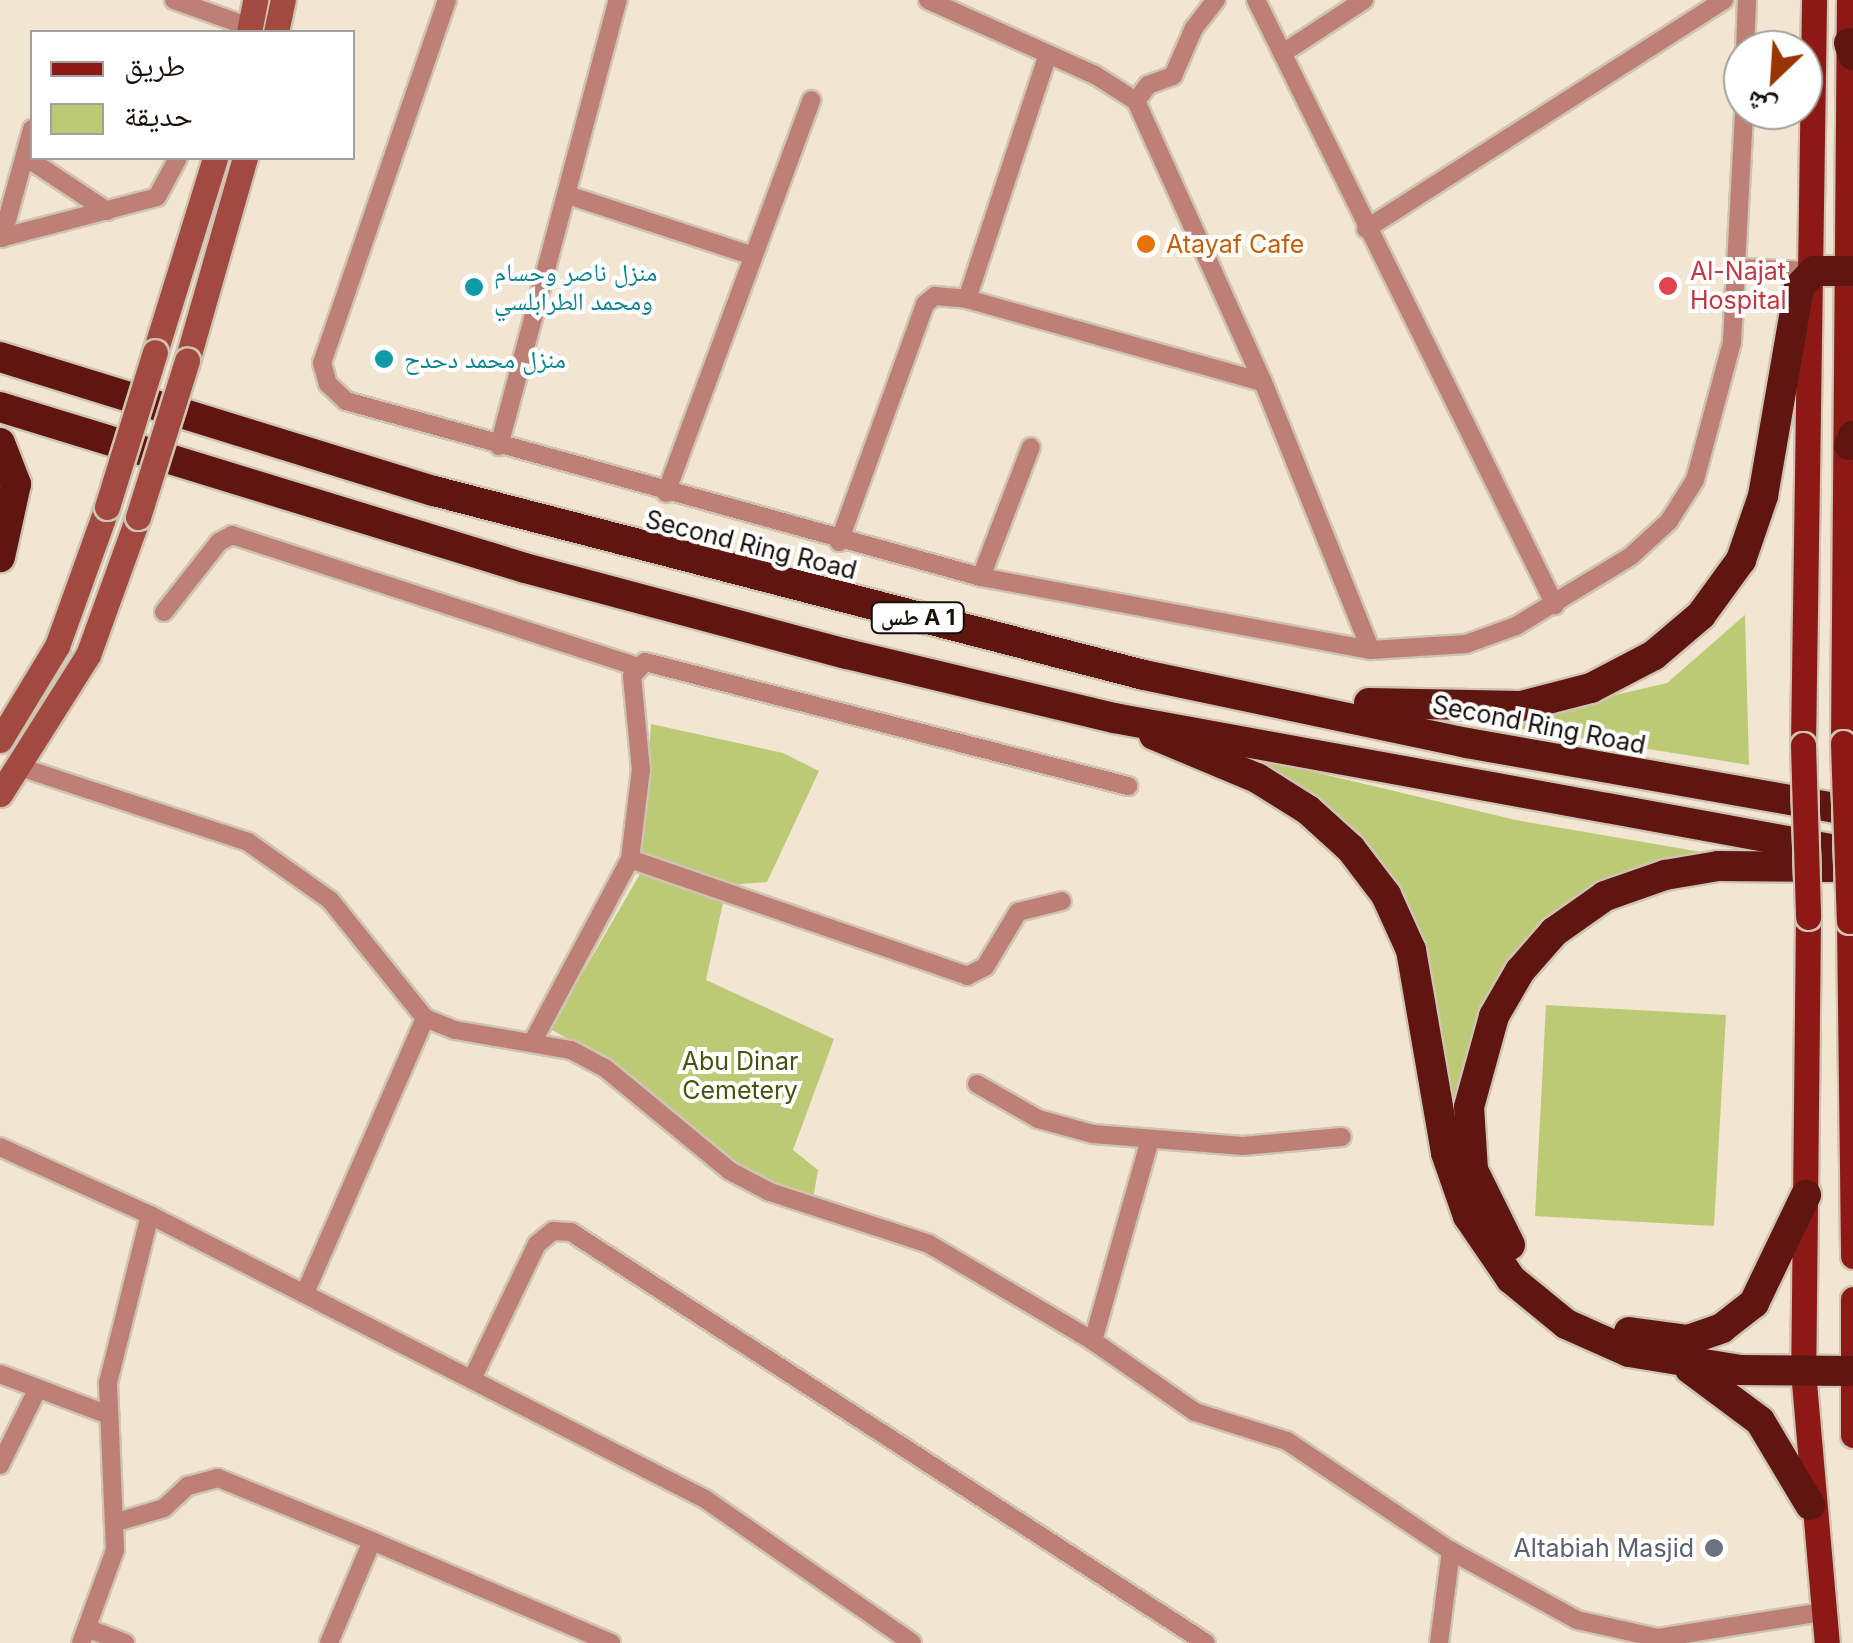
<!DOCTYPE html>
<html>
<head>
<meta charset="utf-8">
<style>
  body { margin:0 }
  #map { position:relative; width:1853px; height:1643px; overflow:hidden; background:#f2e6d2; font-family:Inter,"Noto Naskh Arabic",sans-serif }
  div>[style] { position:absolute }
  .green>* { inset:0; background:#bcca76 }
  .roads { filter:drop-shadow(2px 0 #cfc4b2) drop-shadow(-2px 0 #cfc4b2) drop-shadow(0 2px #cfc4b2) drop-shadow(0 -2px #cfc4b2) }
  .street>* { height:18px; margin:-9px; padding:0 9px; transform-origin:9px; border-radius:9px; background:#bd7f76 }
  .secondary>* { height:25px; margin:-12.5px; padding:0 12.5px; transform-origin:12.5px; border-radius:12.5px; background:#a24940 }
  .primary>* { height:25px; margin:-12.5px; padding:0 12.5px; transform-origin:12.5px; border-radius:12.5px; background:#8c1915 }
  .highway>* { height:30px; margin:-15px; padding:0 15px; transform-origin:15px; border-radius:15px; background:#5f1611 }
  .bridges { filter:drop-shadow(2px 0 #cfc4b2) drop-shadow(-2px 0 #cfc4b2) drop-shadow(0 2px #cfc4b2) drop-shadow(0 -2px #cfc4b2) }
  .secondary-bridge>* { height:25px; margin:-12.5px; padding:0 12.5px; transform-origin:12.5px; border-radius:12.5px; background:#a24940 }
  .primary-bridge>* { height:25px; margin:-12.5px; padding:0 12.5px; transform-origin:12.5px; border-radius:12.5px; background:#8c1915 }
  .dots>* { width:28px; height:28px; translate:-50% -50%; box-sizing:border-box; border:5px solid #fff; border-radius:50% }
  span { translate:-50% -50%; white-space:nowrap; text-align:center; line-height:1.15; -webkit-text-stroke:8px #fff; paint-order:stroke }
  .shield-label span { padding:2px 8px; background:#fff; border:2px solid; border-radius:8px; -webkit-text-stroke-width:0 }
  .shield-label { font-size:22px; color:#15110a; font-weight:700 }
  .food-label { font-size:25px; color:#c56008 }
  .left { translate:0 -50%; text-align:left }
  .health-label { font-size:25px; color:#be3a42 }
  .culture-label { font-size:25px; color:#0d838f }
  .street-label { font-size:25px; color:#15110a }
  .park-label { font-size:25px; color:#49520e }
  .worship-label { font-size:25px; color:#5b616d }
  .right { translate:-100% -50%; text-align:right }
  .legend { position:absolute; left:30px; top:30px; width:325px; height:130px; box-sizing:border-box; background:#fff; border:2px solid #a1a09d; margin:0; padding:12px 18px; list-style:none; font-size:30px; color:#15110a }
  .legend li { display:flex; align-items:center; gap:20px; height:50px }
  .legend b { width:50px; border:2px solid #a1a09d }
  .north { position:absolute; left:1723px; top:30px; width:100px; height:100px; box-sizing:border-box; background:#fff; border:2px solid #a1a09d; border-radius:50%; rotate:205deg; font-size:28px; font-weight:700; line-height:40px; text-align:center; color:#15110a }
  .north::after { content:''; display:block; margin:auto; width:35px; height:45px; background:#993500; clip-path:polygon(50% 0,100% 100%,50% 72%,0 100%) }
</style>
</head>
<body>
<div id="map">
  <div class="green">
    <i style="clip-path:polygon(1745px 615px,1749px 765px,1491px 724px,1667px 683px)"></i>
    <i style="clip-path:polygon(651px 724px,783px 753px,819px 771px,767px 882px,727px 885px,706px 980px,834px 1039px,793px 1150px,818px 1170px,813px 1199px,736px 1168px,607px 1060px,550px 1029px,640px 874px)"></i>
    <i style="clip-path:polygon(1192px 743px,1516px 820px,1771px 864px,1605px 896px,1491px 1023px,1475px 1201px,1411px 950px,1351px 849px)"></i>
    <i style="clip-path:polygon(1546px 1005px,1726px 1015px,1714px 1226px,1535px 1216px)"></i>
  </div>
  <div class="roads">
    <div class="street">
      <i style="left:174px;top:0;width:81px;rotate:19.6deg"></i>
      <i style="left:447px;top:0;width:384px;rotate:109deg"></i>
      <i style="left:322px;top:363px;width:22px;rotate:74deg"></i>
      <i style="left:328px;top:384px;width:25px;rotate:43deg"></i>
      <i style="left:346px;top:401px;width:659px;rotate:15.49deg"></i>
      <i style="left:981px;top:577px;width:397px;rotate:10.6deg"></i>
      <i style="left:1371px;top:650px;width:95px;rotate:-3.6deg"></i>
      <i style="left:1466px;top:644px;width:53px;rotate:-19.8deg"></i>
      <i style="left:1516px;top:626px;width:135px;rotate:-31.3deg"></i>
      <i style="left:1631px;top:556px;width:52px;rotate:-42.6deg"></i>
      <i style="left:1669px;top:521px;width:49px;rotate:-57.6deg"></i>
      <i style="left:1695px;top:480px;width:143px;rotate:-75deg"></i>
      <i style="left:1732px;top:342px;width:232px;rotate:-87deg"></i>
      <i style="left:928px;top:0;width:183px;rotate:24.2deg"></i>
      <i style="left:1095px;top:75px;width:49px;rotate:32.4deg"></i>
      <i style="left:1136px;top:101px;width:308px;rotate:65.7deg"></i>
      <i style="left:1263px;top:382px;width:289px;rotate:68.1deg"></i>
      <i style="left:1256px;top:0;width:675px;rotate:63.7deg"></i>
      <i style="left:1745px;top:50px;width:50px;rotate:-87.7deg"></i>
      <i style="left:1283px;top:53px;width:97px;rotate:-33.2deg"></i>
      <i style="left:1136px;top:101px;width:20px;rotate:-53deg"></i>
      <i style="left:1148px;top:85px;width:27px;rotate:-20deg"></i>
      <i style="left:1173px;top:76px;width:52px;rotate:-66.4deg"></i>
      <i style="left:1194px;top:28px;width:36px;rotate:-52deg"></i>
      <i style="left:27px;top:158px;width:96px;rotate:33.5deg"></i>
      <i style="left:568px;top:195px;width:193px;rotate:18.2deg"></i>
      <i style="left:1366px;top:229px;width:425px;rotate:-32.6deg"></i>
      <i style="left:0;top:238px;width:162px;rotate:-14.6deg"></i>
      <i style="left:157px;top:197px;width:44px;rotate:-61.7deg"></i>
      <i style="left:2px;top:238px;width:113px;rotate:-74.6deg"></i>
      <i style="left:1741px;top:268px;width:73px;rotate:2.4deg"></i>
      <i style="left:967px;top:299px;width:255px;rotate:-71.7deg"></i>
      <i style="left:499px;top:446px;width:462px;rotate:-75.1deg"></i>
      <i style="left:666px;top:493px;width:419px;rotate:-69.7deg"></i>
      <i style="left:839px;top:542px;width:253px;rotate:-70.1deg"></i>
      <i style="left:925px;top:304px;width:13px;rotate:-39deg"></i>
      <i style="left:935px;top:296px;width:32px;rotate:5deg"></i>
      <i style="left:967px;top:299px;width:307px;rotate:15.7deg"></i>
      <i style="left:981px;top:577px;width:139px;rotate:-69deg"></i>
      <i style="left:164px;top:612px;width:89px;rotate:-51.8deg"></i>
      <i style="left:219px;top:542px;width:15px;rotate:-28deg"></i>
      <i style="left:232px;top:535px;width:425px;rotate:18deg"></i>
      <i style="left:20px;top:767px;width:240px;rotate:18.2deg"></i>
      <i style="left:248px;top:842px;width:100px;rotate:35.3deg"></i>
      <i style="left:330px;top:900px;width:151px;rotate:51.2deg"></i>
      <i style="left:425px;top:1018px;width:32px;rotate:22deg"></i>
      <i style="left:455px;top:1030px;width:118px;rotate:9.8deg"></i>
      <i style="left:571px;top:1050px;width:38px;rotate:28deg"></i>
      <i style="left:605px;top:1068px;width:162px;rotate:39.5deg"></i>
      <i style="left:730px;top:1171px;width:45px;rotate:27.7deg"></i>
      <i style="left:770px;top:1192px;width:167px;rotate:18.1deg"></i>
      <i style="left:929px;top:1244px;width:191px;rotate:30.6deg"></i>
      <i style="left:1093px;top:1341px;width:124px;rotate:34.8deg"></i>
      <i style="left:1195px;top:1412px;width:96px;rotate:17.5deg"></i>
      <i style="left:1287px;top:1441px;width:197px;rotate:33.9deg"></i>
      <i style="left:1451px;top:1551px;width:144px;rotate:28.7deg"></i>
      <i style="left:1577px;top:1620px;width:83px;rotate:12.5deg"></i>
      <i style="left:1658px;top:1638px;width:167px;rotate:-9deg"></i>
      <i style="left:630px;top:859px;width:90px;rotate:-83deg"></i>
      <i style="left:641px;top:770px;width:94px;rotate:-95.5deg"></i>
      <i style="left:632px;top:676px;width:19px;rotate:-47deg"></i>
      <i style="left:645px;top:662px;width:499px;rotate:14.4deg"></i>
      <i style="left:533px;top:1041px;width:206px;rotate:-61.9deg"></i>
      <i style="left:630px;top:859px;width:357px;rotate:19.1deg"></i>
      <i style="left:967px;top:976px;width:20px;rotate:-27deg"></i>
      <i style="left:985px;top:967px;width:64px;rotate:-59deg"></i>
      <i style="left:1018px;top:912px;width:45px;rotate:-14deg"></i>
      <i style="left:977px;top:1084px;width:70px;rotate:29.8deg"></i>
      <i style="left:1038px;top:1119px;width:57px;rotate:15.3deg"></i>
      <i style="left:1093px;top:1134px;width:150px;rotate:4.6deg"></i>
      <i style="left:1243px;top:1146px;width:99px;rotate:-5.2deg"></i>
      <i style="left:0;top:1147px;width:165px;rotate:24.4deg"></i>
      <i style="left:150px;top:1215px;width:623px;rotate:27.1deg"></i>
      <i style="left:705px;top:1499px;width:252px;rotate:34.8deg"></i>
      <i style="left:305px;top:1293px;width:300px;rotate:-66.4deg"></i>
      <i style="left:1093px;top:1341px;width:209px;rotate:-74.2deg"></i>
      <i style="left:0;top:1374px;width:113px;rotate:20.7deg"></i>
      <i style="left:473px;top:1377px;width:148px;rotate:-64.3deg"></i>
      <i style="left:537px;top:1244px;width:21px;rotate:-39deg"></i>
      <i style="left:553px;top:1231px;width:18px;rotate:3deg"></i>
      <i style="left:571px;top:1232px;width:756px;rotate:32.91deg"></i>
      <i style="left:0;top:1465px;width:84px;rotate:-63.7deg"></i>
      <i style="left:117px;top:1522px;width:49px;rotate:-16.6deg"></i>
      <i style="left:164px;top:1508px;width:33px;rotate:-43deg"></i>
      <i style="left:188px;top:1486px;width:31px;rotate:-15deg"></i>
      <i style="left:218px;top:1478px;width:166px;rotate:22.2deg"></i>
      <i style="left:372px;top:1541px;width:111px;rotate:112.9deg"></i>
      <i style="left:372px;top:1541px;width:260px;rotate:23.1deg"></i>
      <i style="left:87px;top:1628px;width:41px;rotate:21.5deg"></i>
      <i style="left:81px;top:1643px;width:99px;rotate:-69.9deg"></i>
      <i style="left:115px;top:1550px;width:167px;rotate:-92.4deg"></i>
      <i style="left:108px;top:1383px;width:173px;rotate:-76deg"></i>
      <i style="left:1439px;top:1643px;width:93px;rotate:-82.6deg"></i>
    </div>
    <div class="secondary">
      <i style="left:249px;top:32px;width:33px;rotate:-79deg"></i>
      <i style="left:276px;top:32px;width:33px;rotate:-78deg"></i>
      <i style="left:155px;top:352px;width:203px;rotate:-72.8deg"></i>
      <i style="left:187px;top:361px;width:211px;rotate:-74.1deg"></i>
      <i style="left:0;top:740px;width:110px;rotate:-58.8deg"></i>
      <i style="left:57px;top:646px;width:148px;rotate:-70.2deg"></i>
      <i style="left:0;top:794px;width:165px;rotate:-57.7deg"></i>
      <i style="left:88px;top:655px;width:147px;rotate:-70.1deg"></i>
    </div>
    <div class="primary">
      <i style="left:1843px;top:743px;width:743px;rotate:-89.54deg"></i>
      <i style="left:1803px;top:745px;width:745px;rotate:-89.15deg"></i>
      <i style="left:1808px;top:917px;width:454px;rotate:90.6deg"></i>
      <i style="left:1803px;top:1371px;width:273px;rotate:85deg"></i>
      <i style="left:1849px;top:921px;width:335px;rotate:89.3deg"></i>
      <i style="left:1853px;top:1299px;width:136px;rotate:90deg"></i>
    </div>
    <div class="highway">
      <i style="left:1849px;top:43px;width:13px;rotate:72deg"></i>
      <i style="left:0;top:357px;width:454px;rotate:17.2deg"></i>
      <i style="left:434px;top:491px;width:733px;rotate:14.53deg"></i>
      <i style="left:1144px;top:675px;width:330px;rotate:11.9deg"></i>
      <i style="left:1467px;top:743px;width:392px;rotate:10deg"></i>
      <i style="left:0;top:407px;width:549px;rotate:17.05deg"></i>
      <i style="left:525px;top:568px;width:333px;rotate:15deg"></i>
      <i style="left:847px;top:654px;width:275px;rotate:13.5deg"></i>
      <i style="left:1114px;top:718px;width:751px;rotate:10.35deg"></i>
      <i style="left:0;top:443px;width:44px;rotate:68.7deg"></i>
      <i style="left:16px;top:484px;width:75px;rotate:102.4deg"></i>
      <i style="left:1849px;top:445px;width:10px;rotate:-66deg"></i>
      <i style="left:1369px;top:703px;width:152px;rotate:1.1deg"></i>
      <i style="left:1521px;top:706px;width:72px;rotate:-14.4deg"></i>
      <i style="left:1591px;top:688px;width:71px;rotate:-27.6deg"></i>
      <i style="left:1654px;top:655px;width:62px;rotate:-40.4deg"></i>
      <i style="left:1701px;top:615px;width:68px;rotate:-54deg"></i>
      <i style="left:1741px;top:560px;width:68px;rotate:-71deg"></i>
      <i style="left:1763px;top:496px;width:212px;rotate:-80.2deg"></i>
      <i style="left:1799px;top:287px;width:22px;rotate:-47deg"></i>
      <i style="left:1814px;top:271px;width:39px"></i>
      <i style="left:1154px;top:735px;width:112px;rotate:22.7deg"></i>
      <i style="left:1257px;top:778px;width:60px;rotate:32.1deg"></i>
      <i style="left:1308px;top:810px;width:58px;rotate:42.2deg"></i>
      <i style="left:1351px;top:849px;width:58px;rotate:52.7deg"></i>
      <i style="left:1386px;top:895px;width:60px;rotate:65.6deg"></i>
      <i style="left:1411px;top:950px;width:206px;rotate:80.2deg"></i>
      <i style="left:1446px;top:1153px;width:67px;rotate:70.8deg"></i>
      <i style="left:1468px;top:1216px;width:76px;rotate:55.7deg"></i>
      <i style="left:1511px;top:1279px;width:71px;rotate:39.3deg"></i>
      <i style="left:1566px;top:1324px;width:69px;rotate:24deg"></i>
      <i style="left:1629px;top:1352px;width:112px;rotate:9.2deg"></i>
      <i style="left:1740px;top:1370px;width:110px;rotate:0.5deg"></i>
      <i style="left:1510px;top:1245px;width:84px;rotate:-116.3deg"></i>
      <i style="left:1473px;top:1170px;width:63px;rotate:-93.6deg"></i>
      <i style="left:1469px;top:1107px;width:94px;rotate:-74.6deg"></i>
      <i style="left:1494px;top:1016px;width:52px;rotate:-60deg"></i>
      <i style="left:1520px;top:971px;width:52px;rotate:-48.9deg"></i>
      <i style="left:1554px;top:932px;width:62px;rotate:-35.2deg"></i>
      <i style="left:1605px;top:896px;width:64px;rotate:-19.3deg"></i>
      <i style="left:1665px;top:875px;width:54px;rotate:-9.6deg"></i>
      <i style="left:1718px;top:866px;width:114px;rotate:0.5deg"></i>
      <i style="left:1629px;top:1332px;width:60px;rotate:7.7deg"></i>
      <i style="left:1688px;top:1340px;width:36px;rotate:-19deg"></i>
      <i style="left:1722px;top:1328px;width:41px;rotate:-38deg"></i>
      <i style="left:1754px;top:1303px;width:120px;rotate:-64.3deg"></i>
      <i style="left:1690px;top:1369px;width:87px;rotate:36.6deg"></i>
      <i style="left:1760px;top:1421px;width:98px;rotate:59.2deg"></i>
    </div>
  </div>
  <div class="bridges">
    <div class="secondary-bridge">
      <i style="left:107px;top:507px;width:162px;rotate:-72.8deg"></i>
      <i style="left:138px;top:517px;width:164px;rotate:-72.6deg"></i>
    </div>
    <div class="primary-bridge">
      <i style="left:1843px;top:743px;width:178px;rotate:88.1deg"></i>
      <i style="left:1803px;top:745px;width:172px;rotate:88.3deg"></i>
    </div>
  </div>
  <div class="dots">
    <i style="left:1146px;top:244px;background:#e8710a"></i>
    <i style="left:1668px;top:286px;background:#e0444e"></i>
    <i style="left:474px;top:287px;background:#0f9aa8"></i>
    <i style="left:384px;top:359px;background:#0f9aa8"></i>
    <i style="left:1714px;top:1548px;background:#6b7280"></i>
  </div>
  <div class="shield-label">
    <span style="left:918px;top:618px">طس A 1</span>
  </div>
  <div class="food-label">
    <span class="left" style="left:1166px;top:244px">Atayaf Cafe</span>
  </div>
  <div class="health-label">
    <span class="left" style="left:1690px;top:286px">Al-Najat<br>Hospital</span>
  </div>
  <div class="culture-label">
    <span class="left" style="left:494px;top:287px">منزل ناصر وحسام<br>ومحمد الطرابلسي</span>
    <span class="left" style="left:404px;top:359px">منزل محمد دحدح</span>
  </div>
  <div class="street-label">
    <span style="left:751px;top:545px;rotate:14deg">Second Ring Road</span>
    <span style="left:1539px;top:725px;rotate:11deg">Second Ring Road</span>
  </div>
  <div class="park-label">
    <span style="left:740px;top:1076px">Abu Dinar<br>Cemetery</span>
  </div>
  <div class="worship-label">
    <span class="right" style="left:1694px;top:1548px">Altabiah Masjid</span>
  </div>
  <ul class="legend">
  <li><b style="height:12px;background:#8c1915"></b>طريق</li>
  <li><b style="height:28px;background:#bcca76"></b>حديقة</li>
  </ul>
  <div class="north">ش</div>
</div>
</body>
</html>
